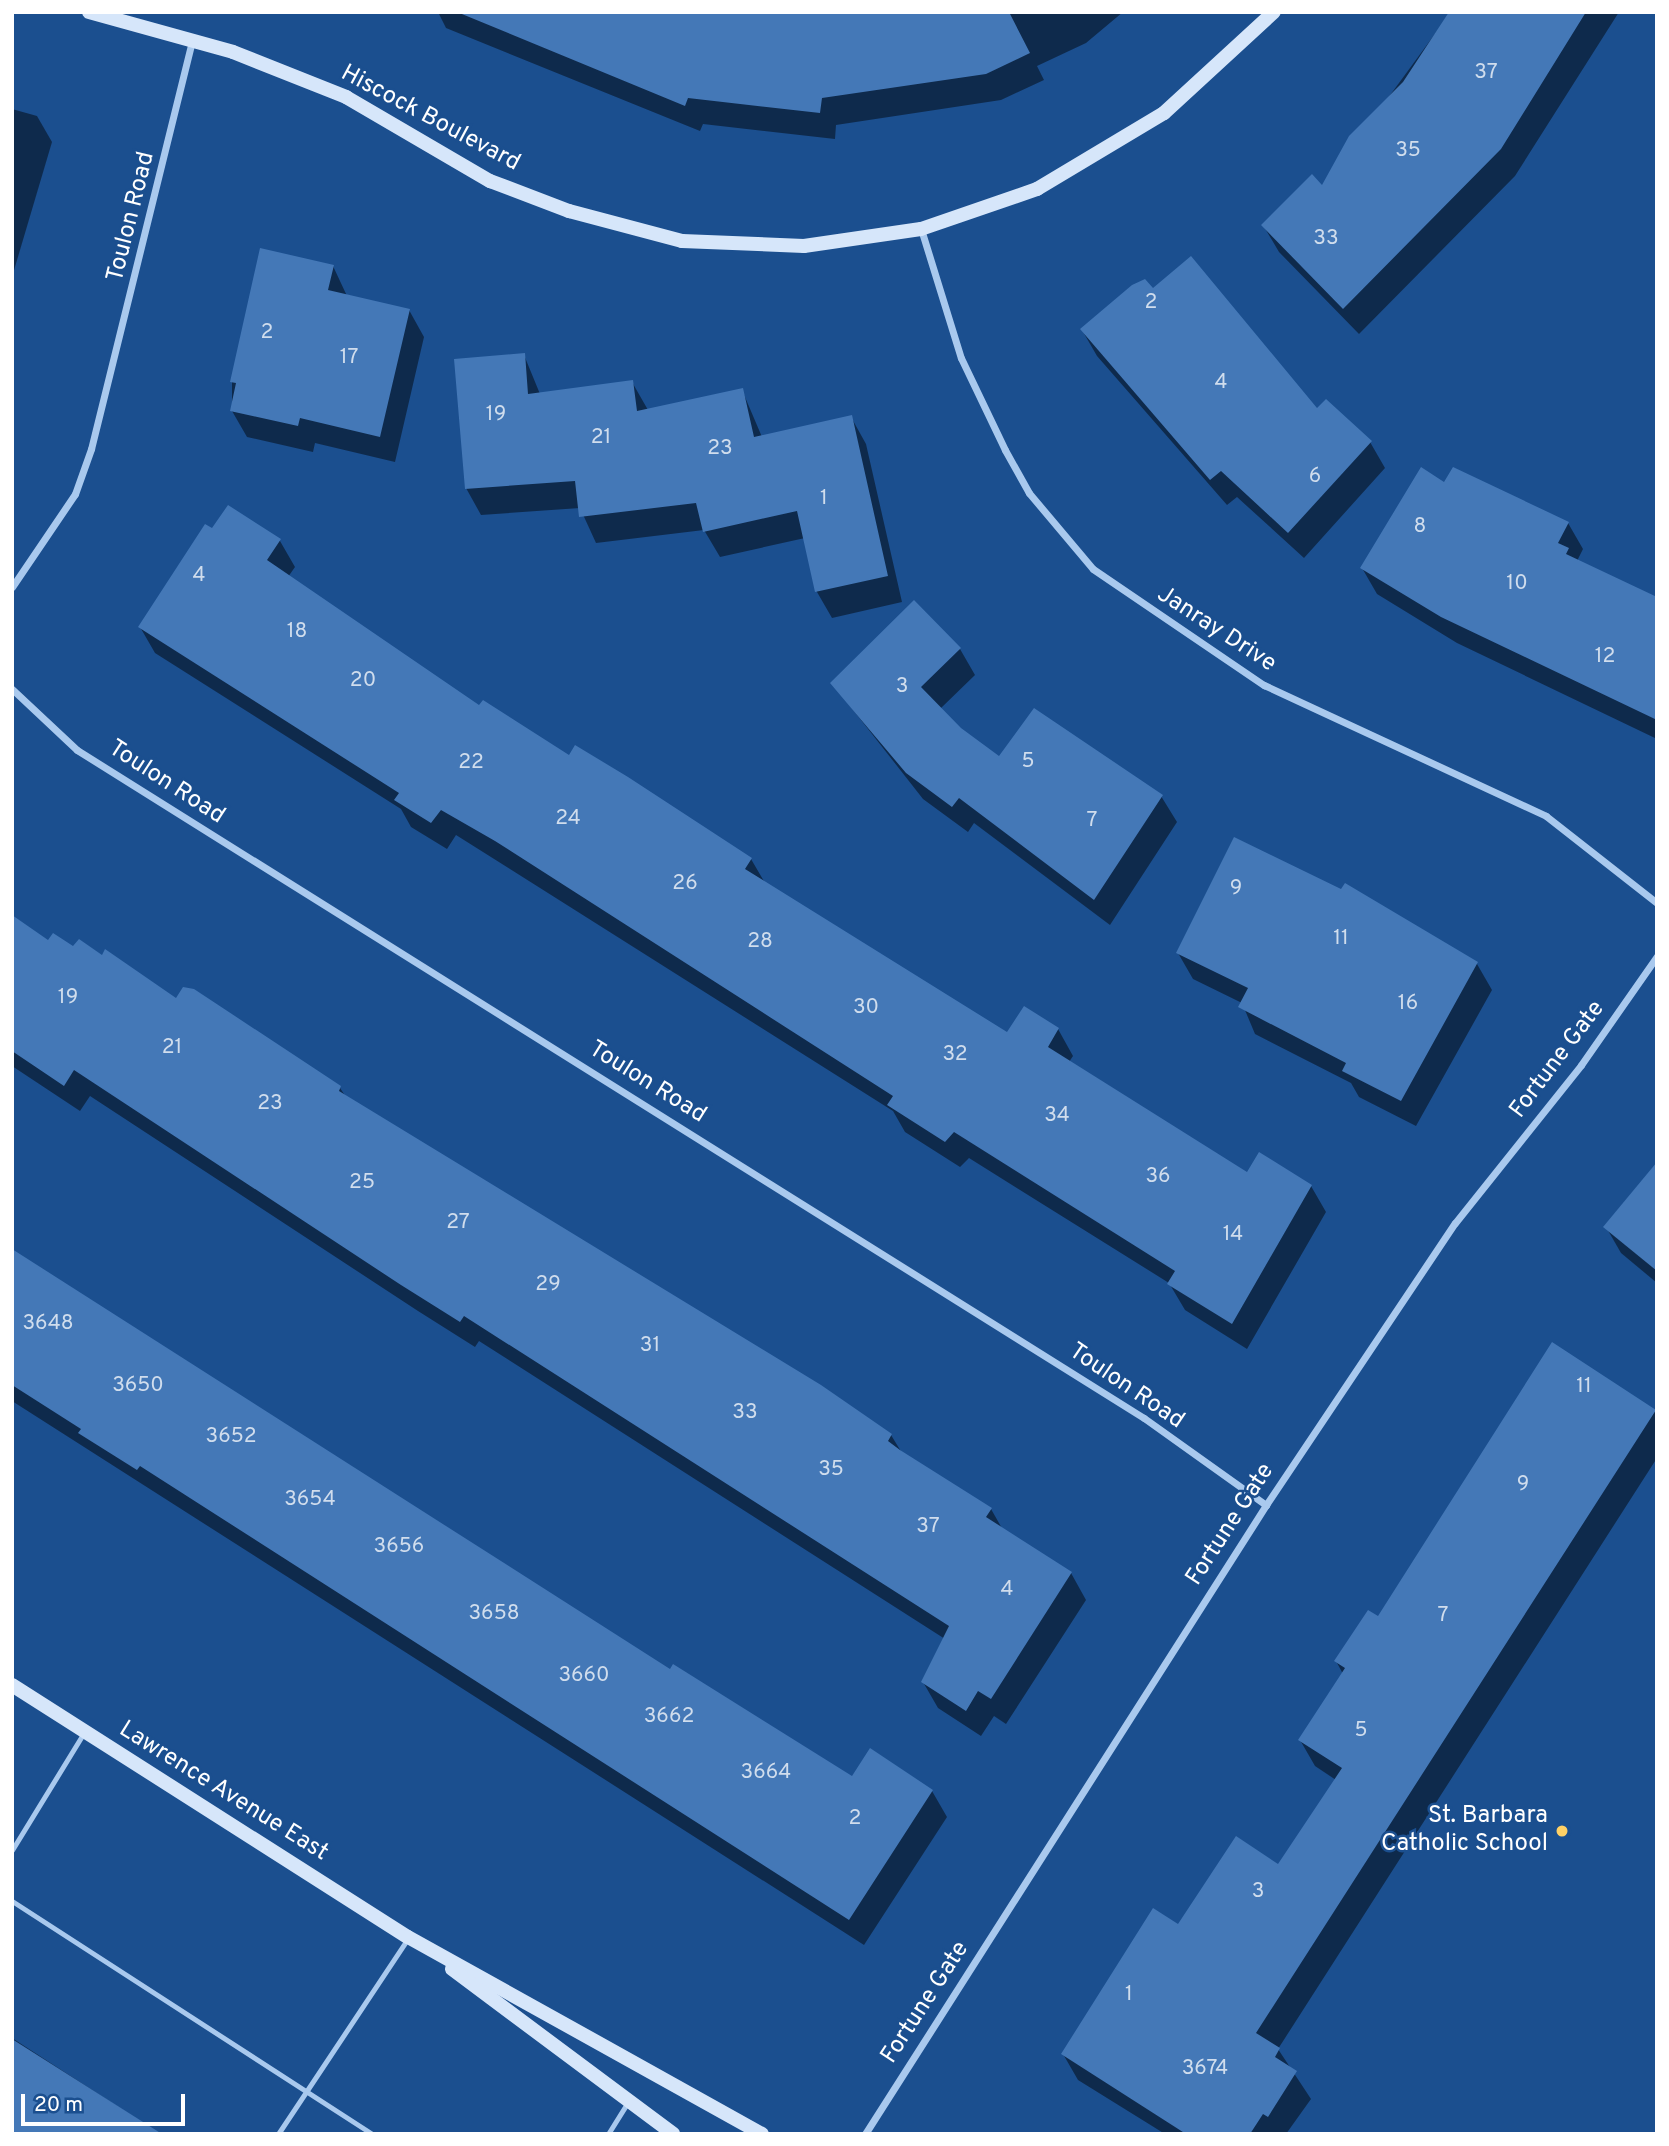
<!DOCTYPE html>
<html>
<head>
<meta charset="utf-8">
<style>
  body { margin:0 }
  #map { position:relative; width:1669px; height:2146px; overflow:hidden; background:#1b4f8f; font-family:Overpass,sans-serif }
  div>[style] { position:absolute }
  .shadow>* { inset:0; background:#0007 }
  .building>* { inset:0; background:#4478b7 }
  .lane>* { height:5px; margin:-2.5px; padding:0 2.5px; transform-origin:2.5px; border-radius:2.5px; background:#a9c9ee }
  .street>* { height:7px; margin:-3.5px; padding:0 3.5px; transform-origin:3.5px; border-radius:3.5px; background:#a9c9ee }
  .secondary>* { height:14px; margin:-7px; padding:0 7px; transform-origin:7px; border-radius:7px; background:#d6e6fa }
  .dots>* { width:19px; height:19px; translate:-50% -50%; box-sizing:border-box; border:4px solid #1b4f8f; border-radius:50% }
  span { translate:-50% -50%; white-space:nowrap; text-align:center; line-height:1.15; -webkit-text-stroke:5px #1b4f8f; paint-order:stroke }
  .number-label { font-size:21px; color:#d0dded }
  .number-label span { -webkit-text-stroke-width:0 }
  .street-label { font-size:24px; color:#fff }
  .poi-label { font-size:24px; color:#fff }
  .right { translate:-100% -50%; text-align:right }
  .frame { position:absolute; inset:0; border:14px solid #fff; pointer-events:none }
  .scale { position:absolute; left:21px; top:2094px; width:164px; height:32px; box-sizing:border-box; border:4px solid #fff; border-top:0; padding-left:9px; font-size:21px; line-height:24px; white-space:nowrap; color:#fff; -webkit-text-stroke:5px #1b4f8f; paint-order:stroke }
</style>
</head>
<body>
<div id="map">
  <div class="shadow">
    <i style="clip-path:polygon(438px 12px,1123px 12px,1086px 43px,1037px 66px,1044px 80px,1001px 100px,836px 125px,835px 139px,703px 124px,700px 131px,446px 28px)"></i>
    <i style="clip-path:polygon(1451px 12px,1619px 12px,1515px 176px,1359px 334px,1279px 252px,1263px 225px,1322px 188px)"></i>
    <i style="clip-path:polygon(12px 109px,37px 116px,52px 142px,12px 277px)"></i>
    <i style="clip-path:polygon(333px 266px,347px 296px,409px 310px,424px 337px,395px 462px,315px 443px,313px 452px,247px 437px,232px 411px,232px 382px)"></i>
    <i style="clip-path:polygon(1153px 291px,1317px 411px,1370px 442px,1385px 468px,1304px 558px,1237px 497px,1227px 505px,1097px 356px,1082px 330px)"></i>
    <i style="clip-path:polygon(524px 355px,540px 394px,632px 382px,648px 410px,742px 390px,762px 437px,851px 417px,866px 444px,902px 602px,832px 618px,817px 592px,805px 538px,720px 557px,704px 530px,596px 543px,580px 508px,481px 515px,466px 488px)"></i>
    <i style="clip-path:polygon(1445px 484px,1568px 523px,1583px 549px,1577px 561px,1657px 599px,1657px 739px,1457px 643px,1377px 594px,1362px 568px)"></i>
    <i style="clip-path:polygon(213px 530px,280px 541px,295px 567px,288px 577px,480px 708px,751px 859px,765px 883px,1008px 1034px,1058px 1029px,1073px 1056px,1069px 1062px,1247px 1175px,1311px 1186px,1326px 1212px,1247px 1349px,1185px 1310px,1169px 1283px,969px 1158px,960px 1167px,905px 1132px,893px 1111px,456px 835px,447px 849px,411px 827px,401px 809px,155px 653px,140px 627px)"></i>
    <i style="clip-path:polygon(960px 649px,975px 675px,940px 709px,960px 729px,999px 758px,1161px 796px,1177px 822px,1110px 925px,974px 823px,968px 832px,923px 799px,832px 683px)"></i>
    <i style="clip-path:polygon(12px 917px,49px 943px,340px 1088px,346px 1097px,891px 1435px,902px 1453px,991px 1509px,1003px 1530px,1071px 1573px,1086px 1600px,1006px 1724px,994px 1716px,981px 1736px,938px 1708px,923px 1682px,945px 1639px,479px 1341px,475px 1347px,418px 1311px,90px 1096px,80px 1111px,12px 1066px)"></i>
    <i style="clip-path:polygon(1178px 953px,1477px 964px,1492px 990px,1416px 1126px,1359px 1097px,1351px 1083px,1255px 1034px,1242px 1003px,1193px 979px)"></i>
    <i style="clip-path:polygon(1657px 1165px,1657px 1283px,1621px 1253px,1606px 1227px)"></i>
    <i style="clip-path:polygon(12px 1253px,670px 1672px,853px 1778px,932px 1791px,947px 1817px,864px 1945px,12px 1401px)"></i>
    <i style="clip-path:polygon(1655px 1411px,1657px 1458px,1278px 2049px,1311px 2099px,1286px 2134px,1165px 2134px,1078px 2080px,1063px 2054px,1179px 1926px,1279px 1867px,1336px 1780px,1315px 1766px,1300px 1740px,1343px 1674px,1336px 1661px,1378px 1619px)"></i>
    <i style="clip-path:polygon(12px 2038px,160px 2134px,12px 2134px)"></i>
  </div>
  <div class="building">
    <i style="clip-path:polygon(457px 12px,1009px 12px,1030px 53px,986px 74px,822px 98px,820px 113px,688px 98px,685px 106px)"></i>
    <i style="clip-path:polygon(1449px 12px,1586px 12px,1501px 149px,1343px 309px,1261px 225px,1312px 174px,1322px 185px,1349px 136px,1403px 82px)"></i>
    <i style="clip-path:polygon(260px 248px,334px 265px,328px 290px,410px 309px,380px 437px,300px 418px,298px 426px,230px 411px,236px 383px,230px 382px)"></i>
    <i style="clip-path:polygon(1191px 256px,1317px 408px,1326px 399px,1372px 441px,1288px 533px,1221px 471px,1210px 480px,1080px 329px,1132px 285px,1145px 279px,1153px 288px)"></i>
    <i style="clip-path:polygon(525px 353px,528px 394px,633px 380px,637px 411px,743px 388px,754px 437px,852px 415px,888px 576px,815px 592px,797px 511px,703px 532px,696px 503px,579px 517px,575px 481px,465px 489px,454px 359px)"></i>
    <i style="clip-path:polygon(1421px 467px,1444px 482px,1453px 467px,1569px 522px,1558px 543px,1569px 548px,1566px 554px,1657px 597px,1657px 720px,1441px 617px,1360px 568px)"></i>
    <i style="clip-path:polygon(228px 505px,281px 539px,267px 560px,479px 705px,483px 700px,569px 755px,575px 745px,628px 777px,752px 858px,745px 869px,1007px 1032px,1024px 1006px,1059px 1028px,1048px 1047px,1247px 1172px,1259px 1152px,1312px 1185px,1232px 1324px,1167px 1284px,1175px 1271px,954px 1132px,945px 1142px,887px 1105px,893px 1096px,495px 841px,441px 810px,431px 823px,394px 800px,399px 793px,138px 627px,205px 524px,212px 528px)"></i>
    <i style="clip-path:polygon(914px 600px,961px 648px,921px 687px,961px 728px,999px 756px,1034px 708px,1163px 795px,1094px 900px,959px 798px,952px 807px,906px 773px,830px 683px)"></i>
    <i style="clip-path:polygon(1234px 837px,1341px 889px,1345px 883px,1478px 962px,1401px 1101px,1342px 1071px,1346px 1063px,1238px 1007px,1248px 988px,1176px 953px)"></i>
    <i style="clip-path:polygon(12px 915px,48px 940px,53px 933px,73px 946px,79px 939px,102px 955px,105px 949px,176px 998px,183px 987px,194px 989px,341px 1086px,339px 1091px,821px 1385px,892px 1434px,888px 1441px,900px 1450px,992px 1508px,986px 1517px,1072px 1572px,991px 1699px,978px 1691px,966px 1711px,921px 1682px,949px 1626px,464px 1316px,460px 1322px,401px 1285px,74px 1070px,64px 1086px,12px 1051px)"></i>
    <i style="clip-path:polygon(1657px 1162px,1657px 1271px,1603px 1227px)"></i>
    <i style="clip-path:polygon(12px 1249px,670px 1669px,673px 1664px,852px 1776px,870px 1748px,933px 1790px,849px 1920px,140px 1466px,137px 1470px,78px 1433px,81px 1429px,12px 1385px)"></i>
    <i style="clip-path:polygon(1552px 1342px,1656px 1410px,1256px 2033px,1280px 2048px,1275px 2057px,1297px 2071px,1268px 2117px,1263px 2114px,1250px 2134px,1186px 2134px,1061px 2054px,1153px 1908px,1178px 1924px,1236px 1836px,1278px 1864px,1342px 1768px,1298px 1740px,1345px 1668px,1334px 1661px,1368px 1610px,1378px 1616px)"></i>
    <i style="clip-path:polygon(12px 2039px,162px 2134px,12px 2134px)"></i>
  </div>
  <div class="lane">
    <i style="left:12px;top:1850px;width:136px;rotate:-58.5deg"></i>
    <i style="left:12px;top:1901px;width:429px;rotate:32.9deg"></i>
    <i style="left:278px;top:2134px;width:233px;rotate:-56.4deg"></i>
    <i style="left:608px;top:2134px;width:39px;rotate:-58deg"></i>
  </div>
  <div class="street">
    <i style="left:921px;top:229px;width:135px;rotate:72.8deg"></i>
    <i style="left:961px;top:358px;width:102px;rotate:64.4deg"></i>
    <i style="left:1005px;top:450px;width:49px;rotate:60.8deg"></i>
    <i style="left:1029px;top:493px;width:99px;rotate:49.9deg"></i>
    <i style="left:1093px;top:569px;width:207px;rotate:34.2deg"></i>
    <i style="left:1264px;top:685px;width:311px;rotate:24.9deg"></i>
    <i style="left:1546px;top:816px;width:141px;rotate:38.1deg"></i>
    <i style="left:12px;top:587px;width:112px;rotate:-55.9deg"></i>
    <i style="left:75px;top:494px;width:48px;rotate:-70.4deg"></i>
    <i style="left:91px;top:449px;width:419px;rotate:-76.1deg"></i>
    <i style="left:12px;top:689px;width:89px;rotate:43.2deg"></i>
    <i style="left:77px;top:750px;width:1259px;rotate:32.05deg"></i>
    <i style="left:1144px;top:1418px;width:150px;rotate:35.5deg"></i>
    <i style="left:865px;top:2134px;width:746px;rotate:-57.48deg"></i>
    <i style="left:1266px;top:1505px;width:339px;rotate:-56.2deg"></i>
    <i style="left:1455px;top:1223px;width:202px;rotate:-51.4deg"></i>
    <i style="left:1581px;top:1065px;width:133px;rotate:-55.1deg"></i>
  </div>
  <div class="secondary">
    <i style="left:89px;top:12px;width:149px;rotate:15.5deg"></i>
    <i style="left:233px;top:52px;width:122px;rotate:21.7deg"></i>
    <i style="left:346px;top:97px;width:167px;rotate:30.3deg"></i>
    <i style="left:490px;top:181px;width:85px;rotate:20.8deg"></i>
    <i style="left:569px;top:211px;width:117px;rotate:14.9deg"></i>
    <i style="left:682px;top:241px;width:122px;rotate:2.3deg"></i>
    <i style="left:804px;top:246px;width:118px;rotate:-8.3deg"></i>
    <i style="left:921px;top:229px;width:123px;rotate:-19deg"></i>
    <i style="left:1037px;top:189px;width:148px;rotate:-30.9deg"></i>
    <i style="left:1164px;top:113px;width:149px;rotate:-42.6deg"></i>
    <i style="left:12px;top:1685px;width:469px;rotate:32.5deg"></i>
    <i style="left:408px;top:1937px;width:405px;rotate:29.1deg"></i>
    <i style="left:452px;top:1969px;width:276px;rotate:36.7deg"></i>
  </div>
  <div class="dots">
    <i style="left:1562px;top:1831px;background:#ffd166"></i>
  </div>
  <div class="number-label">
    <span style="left:1486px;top:73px">37</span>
    <span style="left:1408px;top:151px">35</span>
    <span style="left:1326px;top:239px">33</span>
    <span style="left:1151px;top:303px">2</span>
    <span style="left:267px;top:333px">2</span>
    <span style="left:349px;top:358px">17</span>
    <span style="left:1221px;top:383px">4</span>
    <span style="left:496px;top:415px">19</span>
    <span style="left:601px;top:438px">21</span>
    <span style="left:720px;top:449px">23</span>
    <span style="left:1315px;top:477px">6</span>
    <span style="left:824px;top:499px">1</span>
    <span style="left:1420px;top:527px">8</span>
    <span style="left:199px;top:576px">4</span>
    <span style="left:1517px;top:584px">10</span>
    <span style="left:297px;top:632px">18</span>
    <span style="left:1605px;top:657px">12</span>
    <span style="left:363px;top:681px">20</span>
    <span style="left:902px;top:687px">3</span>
    <span style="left:1028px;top:762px">5</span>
    <span style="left:471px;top:763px">22</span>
    <span style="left:568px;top:819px">24</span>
    <span style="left:1092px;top:821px">7</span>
    <span style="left:685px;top:884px">26</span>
    <span style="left:1236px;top:889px">9</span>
    <span style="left:1341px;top:939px">11</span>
    <span style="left:760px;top:942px">28</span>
    <span style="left:68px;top:998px">19</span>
    <span style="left:1408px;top:1004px">16</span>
    <span style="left:866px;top:1008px">30</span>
    <span style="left:172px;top:1048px">21</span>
    <span style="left:955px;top:1055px">32</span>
    <span style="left:270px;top:1104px">23</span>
    <span style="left:1057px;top:1116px">34</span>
    <span style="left:1158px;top:1177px">36</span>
    <span style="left:362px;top:1183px">25</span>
    <span style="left:458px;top:1223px">27</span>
    <span style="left:1233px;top:1235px">14</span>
    <span style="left:548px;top:1285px">29</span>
    <span style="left:48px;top:1324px">3648</span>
    <span style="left:650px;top:1346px">31</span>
    <span style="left:138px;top:1386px">3650</span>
    <span style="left:1584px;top:1387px">11</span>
    <span style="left:745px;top:1413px">33</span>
    <span style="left:231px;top:1437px">3652</span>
    <span style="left:831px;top:1470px">35</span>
    <span style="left:1523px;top:1485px">9</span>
    <span style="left:310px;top:1500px">3654</span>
    <span style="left:928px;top:1527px">37</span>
    <span style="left:399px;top:1547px">3656</span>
    <span style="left:1007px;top:1590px">4</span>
    <span style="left:494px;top:1614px">3658</span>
    <span style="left:1443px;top:1616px">7</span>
    <span style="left:584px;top:1676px">3660</span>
    <span style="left:669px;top:1717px">3662</span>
    <span style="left:1361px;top:1731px">5</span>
    <span style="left:766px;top:1773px">3664</span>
    <span style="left:855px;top:1819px">2</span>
    <span style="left:1258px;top:1892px">3</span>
    <span style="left:1129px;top:1995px">1</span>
    <span style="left:1205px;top:2069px">3674</span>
  </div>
  <div class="street-label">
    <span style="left:430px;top:119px;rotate:28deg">Hiscock Boulevard</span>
    <span style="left:132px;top:217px;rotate:-76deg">Toulon Road</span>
    <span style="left:1216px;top:630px;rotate:33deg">Janray Drive</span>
    <span style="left:166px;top:783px;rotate:33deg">Toulon Road</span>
    <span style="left:1558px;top:1060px;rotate:-53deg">Fortune Gate</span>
    <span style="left:647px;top:1083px;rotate:32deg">Toulon Road</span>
    <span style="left:1126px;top:1387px;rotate:34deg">Toulon Road</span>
    <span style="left:1231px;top:1525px;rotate:-57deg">Fortune Gate</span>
    <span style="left:223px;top:1792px;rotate:32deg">Lawrence Avenue East</span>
    <span style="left:926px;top:2003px;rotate:-57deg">Fortune Gate</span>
  </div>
  <div class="poi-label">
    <span class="right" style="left:1548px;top:1831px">St. Barbara<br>Catholic School</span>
  </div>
  <div class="frame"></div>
  <div class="scale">20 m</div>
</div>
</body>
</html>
